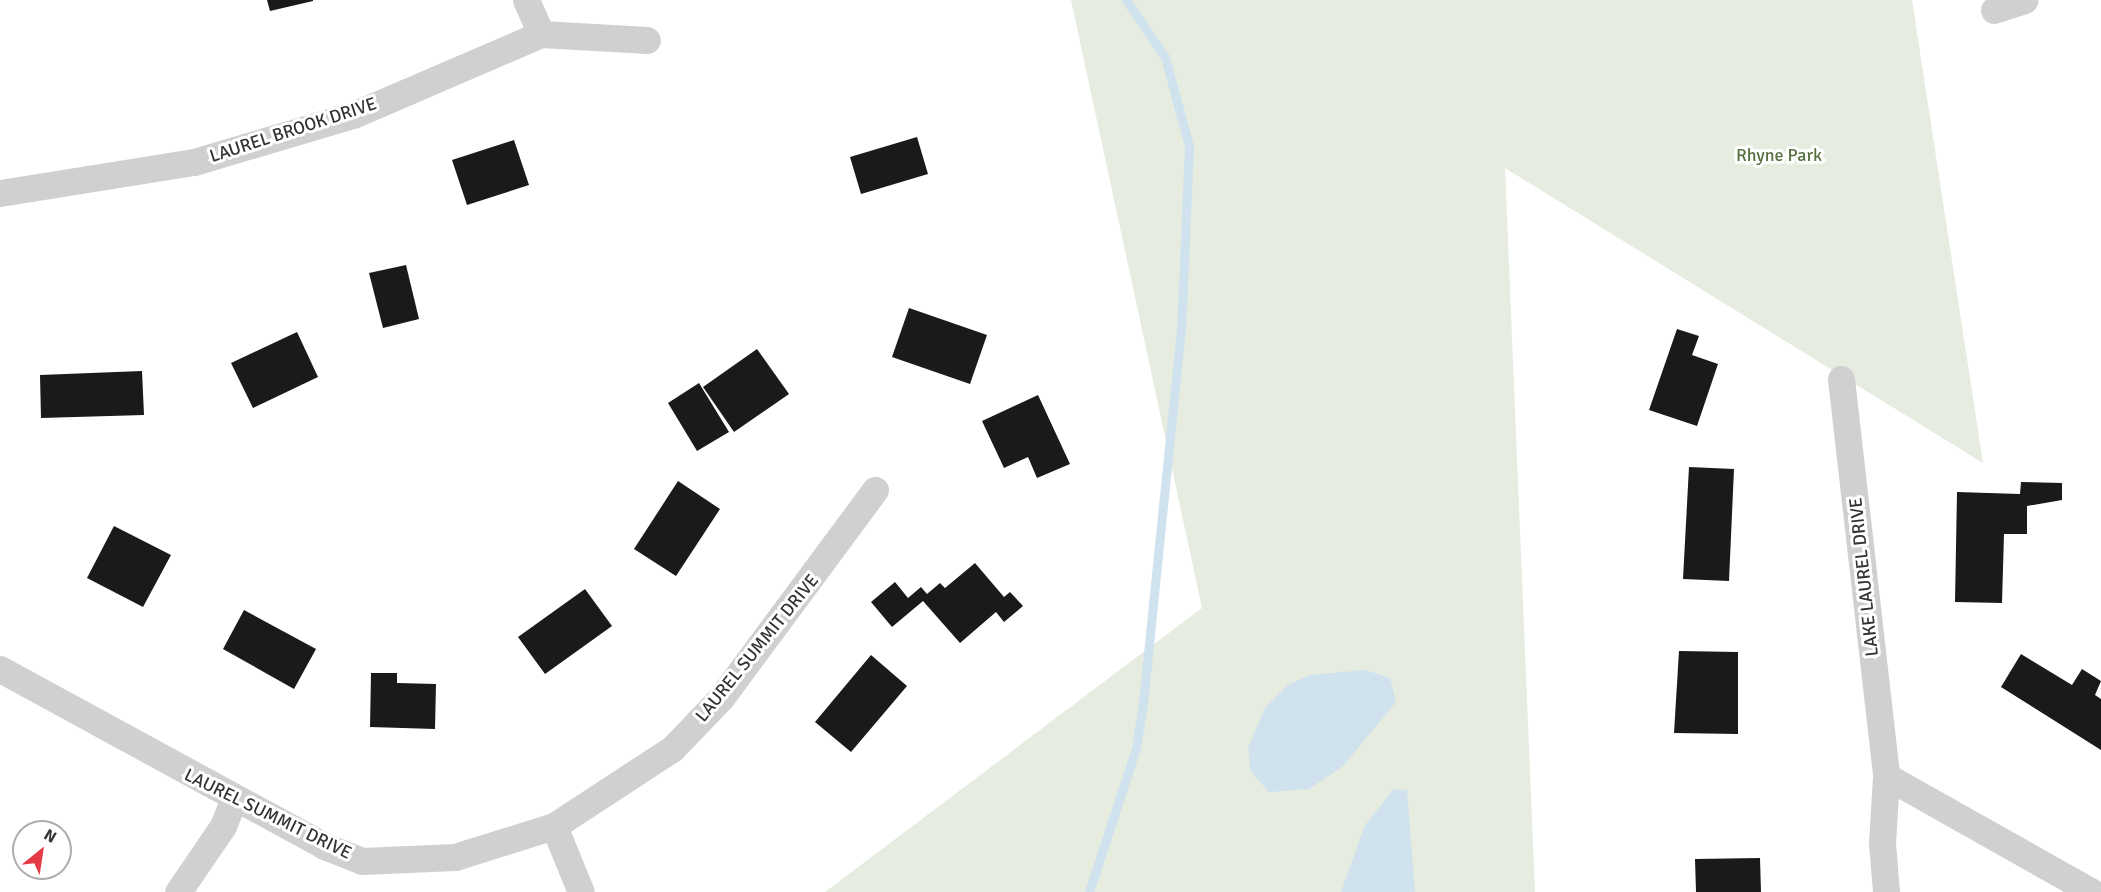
<!DOCTYPE html>
<html>
<head>
<meta charset="utf-8">
<style>
  body { margin:0 }
  #map { position:relative; width:2101px; height:892px; overflow:hidden; background:#fff; font-family:Signika,sans-serif }
  div>[style] { position:absolute }
  .green>* { inset:0; background:#e6ecdf }
  .water>* { inset:0; background:#cfe2ee }
  .stream>* { height:9px; margin:-4.5px; padding:0 4.5px; transform-origin:4.5px; border-radius:4.5px; background:#cfe2ee }
  .building>* { inset:0; background:#1a1a1a }
  .street>* { height:27px; margin:-13.5px; padding:0 13.5px; transform-origin:13.5px; border-radius:13.5px; background:#d0d0d0 }
  span { translate:-50% -50%; white-space:nowrap; text-align:center; line-height:1.15; -webkit-text-stroke:6px #fff; paint-order:stroke }
  .street-label { font-size:18px; color:#333 }
  .park-label { font-size:18px; color:#56703f }
  .north { position:absolute; left:12px; top:820px; width:60px; height:60px; box-sizing:border-box; background:#fff; border:2px solid #adadad; border-radius:50%; rotate:30deg; font-size:16px; font-weight:700; line-height:24px; text-align:center; color:#333 }
  .north::after { content:''; display:block; margin:auto; width:21px; height:27px; background:#e63946; clip-path:polygon(50% 0,100% 100%,50% 72%,0 100%) }
</style>
</head>
<body>
<div id="map">
  <div class="green">
    <i style="clip-path:polygon(1071px 0,1912px 0,1983px 463px,1505px 168px,1535px 892px,825px 892px,1202px 608px)"></i>
  </div>
  <div class="water">
    <i style="clip-path:polygon(1365px 670px,1390px 678px,1396px 702px,1343px 766px,1309px 789px,1269px 792px,1251px 772px,1248px 748px,1265px 708px,1288px 685px,1310px 675px)"></i>
    <i style="clip-path:polygon(1394px 789px,1407px 790px,1415px 892px,1341px 892px,1365px 825px)"></i>
  </div>
  <div class="stream">
    <i style="left:1089px;top:892px;width:151px;rotate:-71.9deg"></i>
    <i style="left:1136px;top:748px;width:46px;rotate:-81.2deg"></i>
    <i style="left:1143px;top:703px;width:374px;rotate:-84.2deg"></i>
    <i style="left:1181px;top:331px;width:185px;rotate:-87.5deg"></i>
    <i style="left:1189px;top:146px;width:92px;rotate:-105.1deg"></i>
    <i style="left:1165px;top:57px;width:69px;rotate:-124.4deg"></i>
  </div>
  <div class="building">
    <i style="clip-path:polygon(267px 0,313px 0,313px 1px,270px 11px)"></i>
    <i style="clip-path:polygon(917px 137px,928px 174px,861px 194px,850px 157px)"></i>
    <i style="clip-path:polygon(514px 140px,529px 185px,467px 205px,452px 160px)"></i>
    <i style="clip-path:polygon(406px 265px,419px 319px,383px 328px,369px 273px)"></i>
    <i style="clip-path:polygon(909px 308px,987px 335px,970px 384px,892px 357px)"></i>
    <i style="clip-path:polygon(1677px 329px,1699px 336px,1692px 355px,1718px 364px,1697px 426px,1649px 410px)"></i>
    <i style="clip-path:polygon(297px 332px,318px 377px,253px 408px,231px 363px)"></i>
    <i style="clip-path:polygon(757px 349px,789px 394px,734px 432px,703px 387px)"></i>
    <i style="clip-path:polygon(142px 371px,144px 415px,41px 418px,40px 375px)"></i>
    <i style="clip-path:polygon(699px 383px,729px 432px,697px 451px,668px 403px)"></i>
    <i style="clip-path:polygon(1038px 395px,1070px 464px,1037px 478px,1028px 457px,1004px 468px,982px 421px)"></i>
    <i style="clip-path:polygon(1689px 467px,1734px 469px,1729px 581px,1683px 579px)"></i>
    <i style="clip-path:polygon(678px 481px,720px 509px,676px 576px,634px 549px)"></i>
    <i style="clip-path:polygon(2021px 482px,2062px 483px,2062px 500px,2027px 506px,2027px 534px,2004px 534px,2002px 603px,1955px 602px,1957px 492px,2020px 494px)"></i>
    <i style="clip-path:polygon(114px 526px,171px 555px,143px 607px,87px 578px)"></i>
    <i style="clip-path:polygon(975px 563px,1004px 597px,1010px 592px,1023px 606px,1004px 622px,996px 612px,960px 643px,923px 601px,892px 627px,871px 602px,895px 582px,908px 598px,921px 587px,927px 594px,940px 583px,945px 588px)"></i>
    <i style="clip-path:polygon(585px 589px,612px 626px,545px 674px,518px 637px)"></i>
    <i style="clip-path:polygon(244px 610px,316px 649px,294px 689px,223px 649px)"></i>
    <i style="clip-path:polygon(1679px 651px,1738px 652px,1738px 734px,1674px 733px)"></i>
    <i style="clip-path:polygon(2021px 654px,2072px 685px,2082px 669px,2101px 681px,2095px 695px,2101px 699px,2101px 750px,2001px 687px)"></i>
    <i style="clip-path:polygon(871px 655px,907px 686px,851px 752px,815px 722px)"></i>
    <i style="clip-path:polygon(371px 673px,397px 673px,397px 683px,436px 684px,435px 729px,370px 727px)"></i>
    <i style="clip-path:polygon(1760px 858px,1761px 892px,1696px 892px,1695px 859px)"></i>
  </div>
  <div class="street">
    <i style="left:526px;top:0;width:37px;rotate:66deg"></i>
    <i style="left:1994px;top:10px;width:32px;rotate:-18deg"></i>
    <i style="left:0;top:193px;width:196px;rotate:-9.1deg"></i>
    <i style="left:194px;top:162px;width:166px;rotate:-16.5deg"></i>
    <i style="left:353px;top:115px;width:205px;rotate:-23.3deg"></i>
    <i style="left:541px;top:34px;width:106px;rotate:3.2deg"></i>
    <i style="left:1841px;top:379px;width:400px;rotate:83.5deg"></i>
    <i style="left:1886px;top:776px;width:67px;rotate:93.4deg"></i>
    <i style="left:1882px;top:843px;width:49px;rotate:85.3deg"></i>
    <i style="left:0;top:669px;width:369px;rotate:28.6deg"></i>
    <i style="left:324px;top:846px;width:41px;rotate:21.5deg"></i>
    <i style="left:362px;top:861px;width:93px;rotate:-2.5deg"></i>
    <i style="left:455px;top:857px;width:104px;rotate:-17.4deg"></i>
    <i style="left:554px;top:826px;width:142px;rotate:-33.2deg"></i>
    <i style="left:673px;top:748px;width:69px;rotate:-46.2deg"></i>
    <i style="left:721px;top:698px;width:259px;rotate:-53.5deg"></i>
    <i style="left:1886px;top:776px;width:236px;rotate:29.4deg"></i>
    <i style="left:554px;top:826px;width:71px;rotate:67.8deg"></i>
    <i style="left:178px;top:892px;width:80px;rotate:-55.7deg"></i>
    <i style="left:223px;top:826px;width:27px;rotate:-68deg"></i>
  </div>
  <div class="street-label">
    <span style="left:293px;top:130px;rotate:-18deg">LAUREL BROOK DRIVE</span>
    <span style="left:1864px;top:577px;rotate:-96deg">LAKE LAUREL DRIVE</span>
    <span style="left:757px;top:648px;rotate:-51deg">LAUREL SUMMIT DRIVE</span>
    <span style="left:268px;top:814px;rotate:26deg">LAUREL SUMMIT DRIVE</span>
  </div>
  <div class="park-label">
    <span style="left:1779px;top:155px">Rhyne Park</span>
  </div>
  <div class="north">N</div>
</div>
</body>
</html>
